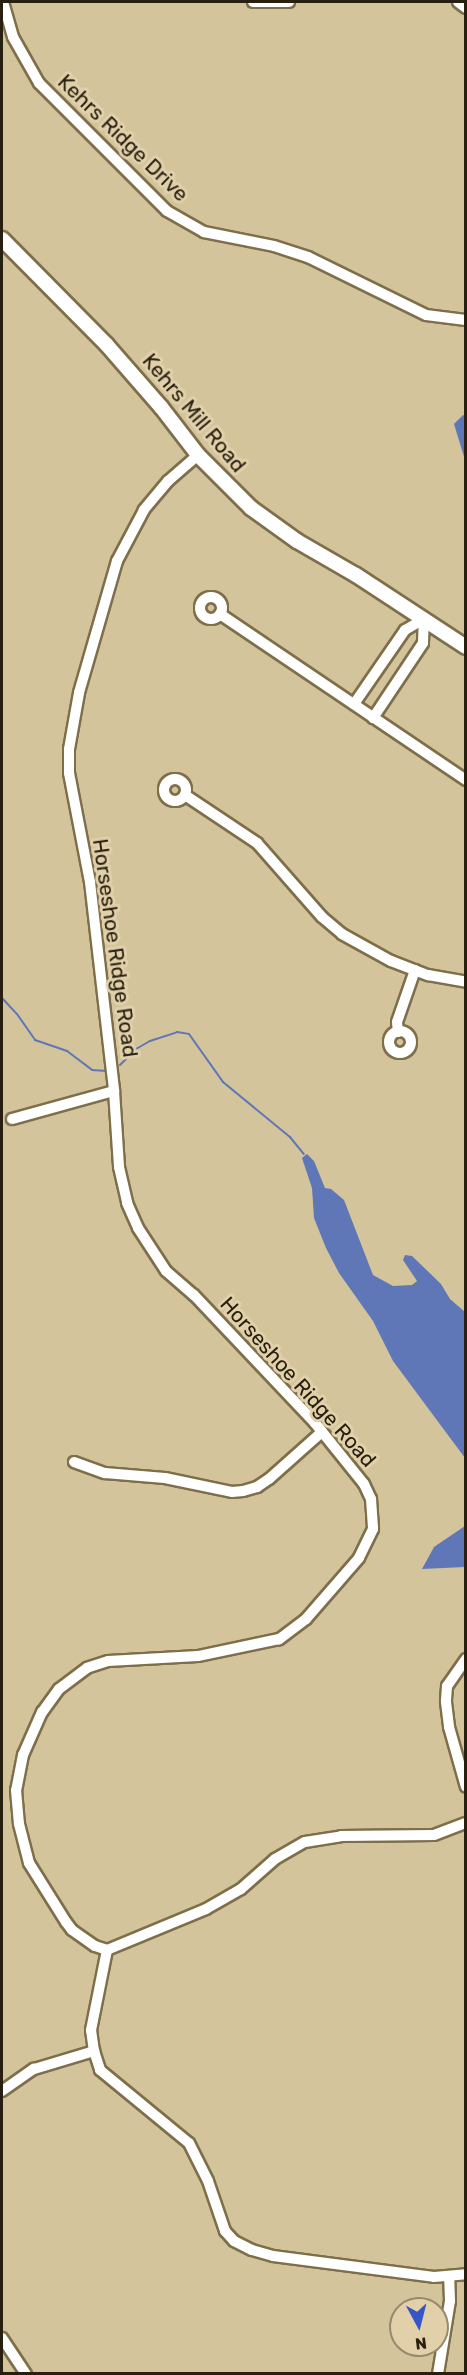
<!DOCTYPE html>
<html>
<head>
<meta charset="utf-8">
<style>
  body { margin:0 }
  #map { position:relative; width:467px; height:2375px; overflow:hidden; background:#d4c49c; font-family:Rubik,sans-serif }
  div>[style] { position:absolute }
  .water>* { inset:0; background:#5f77b7 }
  .stream>* { height:2px; margin:-1px; padding:0 1px; transform-origin:1px; border-radius:1px; background:#5f77b7 }
  .roads { filter:drop-shadow(2px 0 #7e6f4a) drop-shadow(-2px 0 #7e6f4a) drop-shadow(0 2px #7e6f4a) drop-shadow(0 -2px #7e6f4a) }
  .minor>* { height:10px; margin:-5px; padding:0 5px; transform-origin:5px; border-radius:5px; background:#fff }
  .minor>.ring { margin:-5px; padding:0; box-sizing:content-box; background:none; border:10px solid #fff; border-radius:50% }
  .major>* { height:14px; margin:-7px; padding:0 7px; transform-origin:7px; border-radius:7px; background:#fff }
  span { translate:-50% -50%; white-space:nowrap; text-align:center; line-height:1.15; -webkit-text-stroke:6px #e1d0a9; paint-order:stroke }
  .street-label { font-size:21px; color:#272011 }
  .frame { position:absolute; inset:0; border:3px solid #272011; pointer-events:none }
  .north { position:absolute; left:389px; top:2297px; width:60px; height:60px; box-sizing:border-box; background:#e1d0a9; border:2px solid #978a6c; border-radius:50%; rotate:173deg; font-size:16px; font-weight:700; line-height:24px; text-align:center; color:#272011 }
  .north::after { content:''; display:block; margin:auto; width:21px; height:27px; background:#3655c7; clip-path:polygon(50% 0,100% 100%,50% 72%,0 100%) }
</style>
</head>
<body>
<div id="map">
  <div class="water">
    <i style="clip-path:polygon(463px 415px,465px 416px,465px 460px,454px 424px)"></i>
    <i style="clip-path:polygon(307px 1154px,314px 1161px,325px 1188px,331px 1189px,344px 1200px,373px 1275px,393px 1286px,412px 1285px,417px 1281px,403px 1260px,405px 1255px,412px 1256px,441px 1284px,450px 1299px,465px 1312px,465px 1458px,393px 1361px,373px 1321px,339px 1273px,326px 1248px,314px 1218px,312px 1188px,302px 1158px)"></i>
    <i style="clip-path:polygon(465px 1526px,465px 1567px,422px 1569px,434px 1547px)"></i>
  </div>
  <div class="stream">
    <i style="left:2px;top:998px;width:22px;rotate:47deg"></i>
    <i style="left:17px;top:1014px;width:32px;rotate:55deg"></i>
    <i style="left:35px;top:1040px;width:34px;rotate:19deg"></i>
    <i style="left:67px;top:1051px;width:31px;rotate:37deg"></i>
    <i style="left:92px;top:1070px;width:15px;rotate:4deg"></i>
    <i style="left:120px;top:1065px;width:23px;rotate:-45deg"></i>
    <i style="left:136px;top:1049px;width:16px;rotate:-30deg"></i>
    <i style="left:150px;top:1041px;width:28px;rotate:-18deg"></i>
    <i style="left:177px;top:1032px;width:12px;rotate:9deg"></i>
    <i style="left:189px;top:1034px;width:59px;rotate:54.7deg"></i>
    <i style="left:223px;top:1082px;width:87px;rotate:39.4deg"></i>
    <i style="left:290px;top:1137px;width:22px;rotate:51deg"></i>
  </div>
  <div class="roads">
    <div class="minor">
      <i style="left:3px;top:2px;width:36px;rotate:74deg"></i>
      <i style="left:13px;top:37px;width:53px;rotate:60.5deg"></i>
      <i style="left:39px;top:83px;width:181px;rotate:45deg"></i>
      <i style="left:167px;top:211px;width:43px;rotate:29.6deg"></i>
      <i style="left:204px;top:232px;width:71px;rotate:11.3deg"></i>
      <i style="left:274px;top:246px;width:36px;rotate:18deg"></i>
      <i style="left:308px;top:257px;width:131px;rotate:26.2deg"></i>
      <i style="left:426px;top:315px;width:40px;rotate:7.1deg"></i>
      <i style="left:253px;top:2px;width:36px"></i>
      <i style="left:458px;top:2px;width:10px;rotate:37deg"></i>
      <i style="left:198px;top:455px;width:40px;rotate:139deg"></i>
      <i style="left:168px;top:481px;width:38px;rotate:130deg"></i>
      <i style="left:144px;top:510px;width:58px;rotate:117.9deg"></i>
      <i style="left:117px;top:561px;width:137px;rotate:106.1deg"></i>
      <i style="left:79px;top:693px;width:57px;rotate:100.1deg"></i>
      <i style="left:69px;top:749px;width:24px;rotate:90deg"></i>
      <i style="left:69px;top:773px;width:111px;rotate:79.1deg"></i>
      <i style="left:90px;top:882px;width:210px;rotate:83.4deg"></i>
      <i style="left:114px;top:1091px;width:76px;rotate:86.2deg"></i>
      <i style="left:119px;top:1167px;width:37px;rotate:77deg"></i>
      <i style="left:127px;top:1203px;width:27px;rotate:66deg"></i>
      <i style="left:138px;top:1228px;width:51px;rotate:56.9deg"></i>
      <i style="left:166px;top:1271px;width:37px;rotate:41deg"></i>
      <i style="left:194px;top:1295px;width:176px;rotate:46.6deg"></i>
      <i style="left:315px;top:1423px;width:78px;rotate:51.2deg"></i>
      <i style="left:364px;top:1484px;width:17px;rotate:65deg"></i>
      <i style="left:371px;top:1499px;width:30px;rotate:86deg"></i>
      <i style="left:373px;top:1529px;width:32px;rotate:116deg"></i>
      <i style="left:359px;top:1558px;width:81px;rotate:131deg"></i>
      <i style="left:306px;top:1619px;width:34px;rotate:143deg"></i>
      <i style="left:279px;top:1639px;width:83px;rotate:168.1deg"></i>
      <i style="left:198px;top:1656px;width:90px;rotate:176.8deg"></i>
      <i style="left:108px;top:1661px;width:22px;rotate:162deg"></i>
      <i style="left:87px;top:1668px;width:35px;rotate:143deg"></i>
      <i style="left:59px;top:1689px;width:29px;rotate:126deg"></i>
      <i style="left:42px;top:1712px;width:47px;rotate:113.8deg"></i>
      <i style="left:23px;top:1755px;width:36px;rotate:101deg"></i>
      <i style="left:16px;top:1790px;width:34px;rotate:85deg"></i>
      <i style="left:19px;top:1824px;width:40px;rotate:75.6deg"></i>
      <i style="left:29px;top:1863px;width:70px;rotate:57.9deg"></i>
      <i style="left:66px;top:1922px;width:10px;rotate:53deg"></i>
      <i style="left:72px;top:1930px;width:28px;rotate:35deg"></i>
      <i style="left:95px;top:1946px;width:13px;rotate:18deg"></i>
      <i style="left:107px;top:1950px;width:82px;rotate:101.3deg"></i>
      <i style="left:91px;top:2030px;width:21px;rotate:82deg"></i>
      <i style="left:94px;top:2051px;width:20px;rotate:72deg"></i>
      <i style="left:100px;top:2070px;width:115px;rotate:39.4deg"></i>
      <i style="left:189px;top:2143px;width:42px;rotate:63.4deg"></i>
      <i style="left:208px;top:2181px;width:53px;rotate:71.2deg"></i>
      <i style="left:225px;top:2231px;width:13px;rotate:48deg"></i>
      <i style="left:234px;top:2241px;width:20px;rotate:27deg"></i>
      <i style="left:252px;top:2250px;width:22px;rotate:16deg"></i>
      <i style="left:273px;top:2256px;width:162px;rotate:7.4deg"></i>
      <i style="left:434px;top:2277px;width:32px;rotate:-5deg"></i>
      <i class="ring" style="left:200px;top:597px;width:12px;height:12px"></i>
      <i style="left:220px;top:614px;width:297px;rotate:34deg"></i>
      <i style="left:354px;top:704px;width:90px;rotate:-55.4deg"></i>
      <i style="left:405px;top:630px;width:22px;rotate:-30deg"></i>
      <i style="left:373px;top:718px;width:90px;rotate:-56.3deg"></i>
      <i style="left:423px;top:643px;width:24px;rotate:-88deg"></i>
      <i class="ring" style="left:164px;top:779px;width:12px;height:12px"></i>
      <i style="left:185px;top:795px;width:87px;rotate:33.7deg"></i>
      <i style="left:257px;top:843px;width:98px;rotate:48.7deg"></i>
      <i style="left:322px;top:917px;width:26px;rotate:40deg"></i>
      <i style="left:342px;top:934px;width:56px;rotate:28.9deg"></i>
      <i style="left:391px;top:961px;width:40px;rotate:21deg"></i>
      <i style="left:428px;top:975px;width:39px;rotate:10deg"></i>
      <i class="ring" style="left:389px;top:1031px;width:12px;height:12px"></i>
      <i style="left:398px;top:1032px;width:10px;rotate:-96deg"></i>
      <i style="left:397px;top:1022px;width:55px;rotate:-70.9deg"></i>
      <i style="left:12px;top:1119px;width:106px;rotate:-15.4deg"></i>
      <i style="left:74px;top:1462px;width:33px;rotate:20deg"></i>
      <i style="left:105px;top:1473px;width:60px;rotate:4.8deg"></i>
      <i style="left:165px;top:1478px;width:68px;rotate:11.8deg"></i>
      <i style="left:232px;top:1492px;width:11px;rotate:-5deg"></i>
      <i style="left:243px;top:1491px;width:15px;rotate:-16deg"></i>
      <i style="left:257px;top:1487px;width:14px;rotate:-34deg"></i>
      <i style="left:269px;top:1479px;width:71px;rotate:-41.6deg"></i>
      <i style="left:466px;top:1659px;width:33px;rotate:125deg"></i>
      <i style="left:447px;top:1686px;width:16px;rotate:94deg"></i>
      <i style="left:446px;top:1702px;width:25px;rotate:83deg"></i>
      <i style="left:449px;top:1727px;width:62px;rotate:74.2deg"></i>
      <i style="left:107px;top:1950px;width:107px;rotate:-22.5deg"></i>
      <i style="left:206px;top:1909px;width:40px;rotate:-29.7deg"></i>
      <i style="left:241px;top:1889px;width:45px;rotate:-41.4deg"></i>
      <i style="left:275px;top:1859px;width:34px;rotate:-30deg"></i>
      <i style="left:305px;top:1842px;width:36px;rotate:-9deg"></i>
      <i style="left:341px;top:1836px;width:93px;rotate:-0.6deg"></i>
      <i style="left:434px;top:1835px;width:34px;rotate:-21deg"></i>
      <i style="left:2px;top:2091px;width:39px;rotate:-35deg"></i>
      <i style="left:34px;top:2069px;width:63px;rotate:-16.7deg"></i>
      <i style="left:2px;top:2338px;width:43px;rotate:56.3deg"></i>
      <i style="left:438px;top:2374px;width:74px;rotate:-80.7deg"></i>
      <i style="left:450px;top:2301px;width:24px;rotate:-92deg"></i>
    </div>
    <div class="major">
      <i style="left:2px;top:239px;width:148px;rotate:45.3deg"></i>
      <i style="left:106px;top:344px;width:84px;rotate:48.9deg"></i>
      <i style="left:161px;top:407px;width:61px;rotate:52.4deg"></i>
      <i style="left:198px;top:455px;width:75px;rotate:45deg"></i>
      <i style="left:251px;top:508px;width:57px;rotate:35.7deg"></i>
      <i style="left:297px;top:541px;width:68px;rotate:30deg"></i>
      <i style="left:356px;top:575px;width:131px;rotate:33.2deg"></i>
    </div>
  </div>
  <div class="street-label">
    <span style="left:123px;top:138px;rotate:44deg">Kehrs Ridge Drive</span>
    <span style="left:194px;top:413px;rotate:50deg">Kehrs Mill Road</span>
    <span style="left:115px;top:948px;rotate:82deg">Horseshoe Ridge Road</span>
    <span style="left:298px;top:1382px;rotate:48deg">Horseshoe Ridge Road</span>
  </div>
  <div class="frame"></div>
  <div class="north">N</div>
</div>
</body>
</html>
